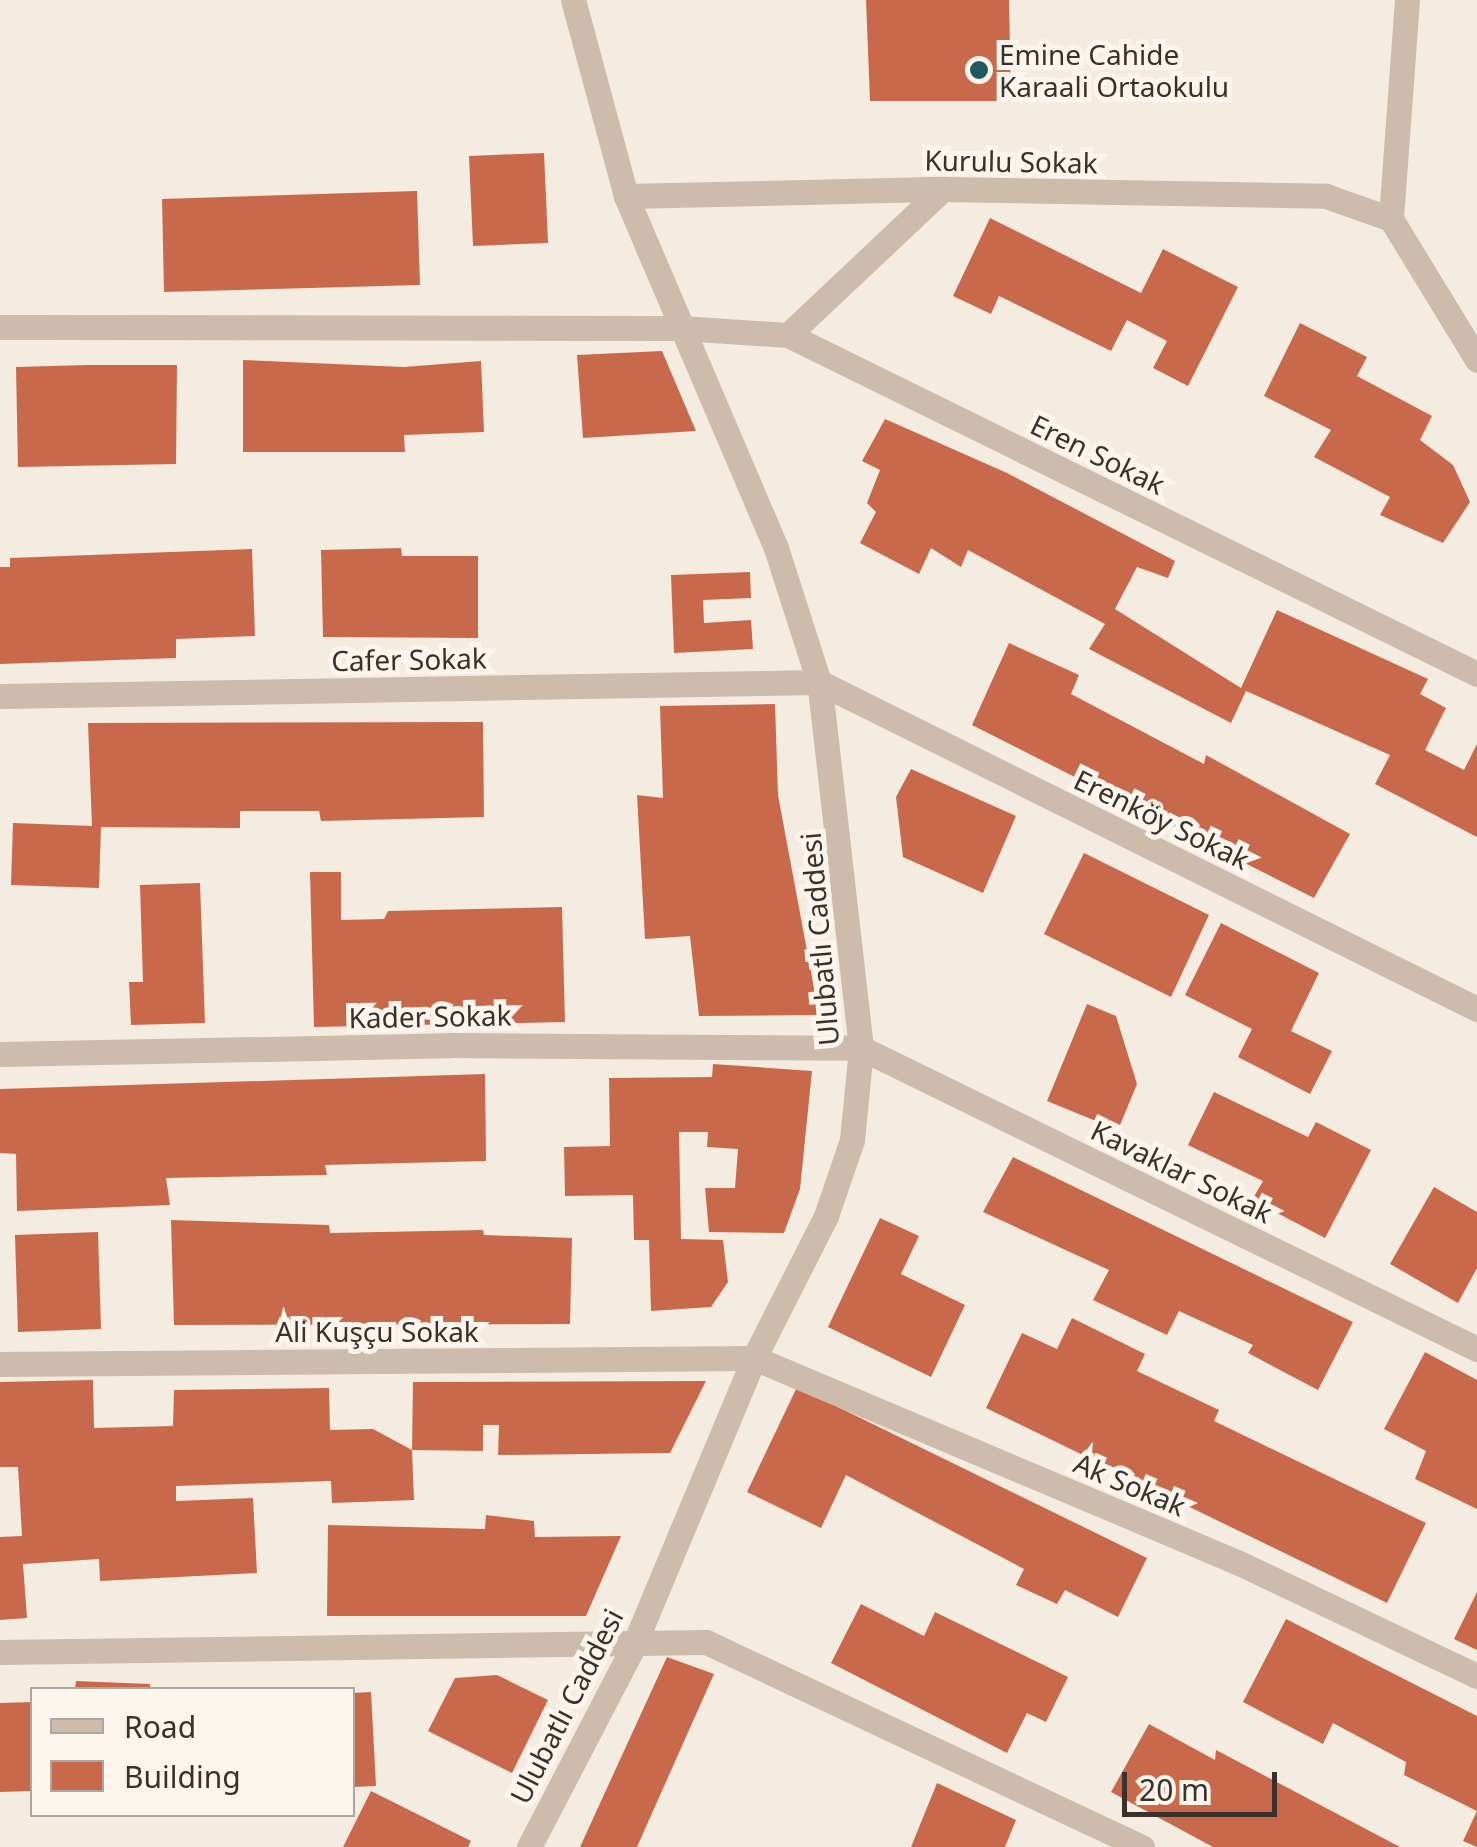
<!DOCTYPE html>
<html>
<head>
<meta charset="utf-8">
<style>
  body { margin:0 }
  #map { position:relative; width:1477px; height:1847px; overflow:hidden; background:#f4ebe1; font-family:"Noto Sans",sans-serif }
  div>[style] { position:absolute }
  .building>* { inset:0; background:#c8694b }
  .minor>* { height:25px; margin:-12.5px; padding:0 12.5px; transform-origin:12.5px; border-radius:12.5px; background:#cdbbac }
  .dots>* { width:28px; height:28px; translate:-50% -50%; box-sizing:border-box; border:5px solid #fbf5ee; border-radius:50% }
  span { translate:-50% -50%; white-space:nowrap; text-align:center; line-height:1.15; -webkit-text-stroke:10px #fbf5ee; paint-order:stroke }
  .poi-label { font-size:28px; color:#3b302b }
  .left { translate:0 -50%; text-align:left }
  .street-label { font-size:28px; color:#3b302b }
  .legend { position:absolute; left:30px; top:1687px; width:325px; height:130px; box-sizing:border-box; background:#fbf5ee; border:2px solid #aea6a0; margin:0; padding:12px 18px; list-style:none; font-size:30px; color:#3b302b }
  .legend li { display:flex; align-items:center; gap:20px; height:50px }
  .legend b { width:50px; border:2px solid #aea6a0 }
  .scale { position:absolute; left:1122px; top:1772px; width:155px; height:45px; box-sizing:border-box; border:5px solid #3b302b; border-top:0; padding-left:12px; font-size:30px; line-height:35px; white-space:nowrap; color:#3b302b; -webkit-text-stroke:8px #fbf5ee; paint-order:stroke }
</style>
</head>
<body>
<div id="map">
  <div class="building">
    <i style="clip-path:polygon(866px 0,1009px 0,1011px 101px,870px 101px)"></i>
    <i style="clip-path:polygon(544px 153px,548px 243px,473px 246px,469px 156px)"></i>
    <i style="clip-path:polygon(417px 191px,420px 285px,164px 292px,162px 199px)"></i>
    <i style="clip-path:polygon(990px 218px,1141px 293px,1163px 249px,1238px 287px,1188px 386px,1153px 368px,1167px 341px,1127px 320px,1111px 351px,999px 296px,991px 314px,953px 296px)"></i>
    <i style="clip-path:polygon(1300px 323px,1367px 357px,1357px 376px,1432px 416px,1420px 440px,1453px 465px,1470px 502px,1443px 543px,1380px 515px,1390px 497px,1314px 457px,1331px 430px,1264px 396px)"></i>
    <i style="clip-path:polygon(662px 351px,696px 431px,583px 438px,577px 355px)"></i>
    <i style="clip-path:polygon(243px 360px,404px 367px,481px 361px,484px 432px,404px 435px,405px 452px,243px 452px)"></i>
    <i style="clip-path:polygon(88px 365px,177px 365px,176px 464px,18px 467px,16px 367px)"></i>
    <i style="clip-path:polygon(885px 419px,1007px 473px,1175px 561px,1168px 578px,1137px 567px,1115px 609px,1241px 688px,1277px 610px,1428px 679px,1420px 694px,1446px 708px,1425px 750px,1464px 770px,1477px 744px,1477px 837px,1375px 784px,1390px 755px,1246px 691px,1231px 723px,1089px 649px,1105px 624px,968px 550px,961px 567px,931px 548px,919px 574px,860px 543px,876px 512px,867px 503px,880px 470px,862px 461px)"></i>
    <i style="clip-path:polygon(401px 548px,402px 556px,478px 556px,478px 638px,323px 637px,321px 550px)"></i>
    <i style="clip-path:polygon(252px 549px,255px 636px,176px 639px,176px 658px,0 664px,0 567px,10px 567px,10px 558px)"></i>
    <i style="clip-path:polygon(750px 572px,751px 598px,703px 600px,704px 623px,751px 620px,753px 649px,674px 653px,671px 575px)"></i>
    <i style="clip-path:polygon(1009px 643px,1079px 675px,1071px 694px,1204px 764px,1206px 755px,1350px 834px,1314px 898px,972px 725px)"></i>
    <i style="clip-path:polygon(775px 704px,778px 795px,819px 1015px,699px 1016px,690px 936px,645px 939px,637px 795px,663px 798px,660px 706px)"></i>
    <i style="clip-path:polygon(483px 722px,484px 817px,321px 821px,319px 811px,240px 811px,240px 828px,101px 827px,99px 888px,11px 885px,13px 823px,92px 826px,88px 723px)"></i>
    <i style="clip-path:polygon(911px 769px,1016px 816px,983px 893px,903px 857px,896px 797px)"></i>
    <i style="clip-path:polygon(1084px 853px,1209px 915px,1171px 997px,1044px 934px)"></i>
    <i style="clip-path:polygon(310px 872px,341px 872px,341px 920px,384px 919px,388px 911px,562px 907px,565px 1022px,314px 1027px)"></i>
    <i style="clip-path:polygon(200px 883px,205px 1023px,131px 1025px,129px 982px,143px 982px,140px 885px)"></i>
    <i style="clip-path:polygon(1221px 923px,1319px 973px,1291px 1031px,1332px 1051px,1310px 1094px,1238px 1057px,1252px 1029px,1185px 995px)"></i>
    <i style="clip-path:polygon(1087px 1004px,1116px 1016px,1137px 1084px,1118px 1130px,1047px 1101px)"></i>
    <i style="clip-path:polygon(713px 1064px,812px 1071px,800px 1189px,784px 1233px,709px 1232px,705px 1188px,735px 1188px,738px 1149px,707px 1147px,708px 1132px,679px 1132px,681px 1239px,723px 1240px,728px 1282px,711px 1307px,651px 1311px,649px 1240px,634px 1240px,633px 1195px,565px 1196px,564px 1147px,610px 1146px,609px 1078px,712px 1077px)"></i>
    <i style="clip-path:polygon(485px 1074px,486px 1161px,325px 1165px,327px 1175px,166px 1178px,170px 1205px,17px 1211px,16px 1154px,0 1153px,0 1089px)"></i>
    <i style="clip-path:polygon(1214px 1092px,1308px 1137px,1316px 1122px,1371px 1150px,1325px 1238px,1252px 1200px,1263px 1181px,1188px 1145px)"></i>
    <i style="clip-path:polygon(1013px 1157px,1353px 1322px,1318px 1390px,1248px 1353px,1253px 1345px,1179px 1311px,1167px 1335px,1093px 1300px,1109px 1270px,983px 1212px)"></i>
    <i style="clip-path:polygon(1434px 1187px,1477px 1212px,1477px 1268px,1458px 1303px,1390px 1264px)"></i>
    <i style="clip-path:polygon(880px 1218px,919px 1236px,901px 1274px,965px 1305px,931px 1377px,828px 1327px)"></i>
    <i style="clip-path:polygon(171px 1220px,329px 1225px,330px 1233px,483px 1230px,484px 1235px,572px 1238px,570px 1324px,174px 1325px)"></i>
    <i style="clip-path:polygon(98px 1232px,101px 1329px,18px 1332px,15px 1235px)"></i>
    <i style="clip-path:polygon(1072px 1318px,1145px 1354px,1137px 1371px,1219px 1410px,1214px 1421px,1426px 1523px,1387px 1603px,986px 1408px,1022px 1333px,1057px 1349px)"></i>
    <i style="clip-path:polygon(1425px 1352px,1477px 1380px,1477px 1509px,1415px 1479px,1426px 1451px,1384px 1429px)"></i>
    <i style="clip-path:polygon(93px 1380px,94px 1428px,173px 1426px,174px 1390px,329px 1388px,330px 1430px,373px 1429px,412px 1450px,414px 1500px,332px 1503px,331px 1481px,176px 1486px,176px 1501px,253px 1498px,257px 1573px,100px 1581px,99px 1559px,23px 1564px,27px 1618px,0 1620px,0 1537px,22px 1536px,18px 1467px,0 1467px,0 1382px)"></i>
    <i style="clip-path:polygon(706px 1381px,670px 1453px,498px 1455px,499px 1425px,483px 1425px,483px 1451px,412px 1450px,413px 1382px)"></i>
    <i style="clip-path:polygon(797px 1387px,1147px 1558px,1118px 1617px,1065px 1590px,1057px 1604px,1016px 1585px,1024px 1569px,846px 1475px,821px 1528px,747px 1492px)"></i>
    <i style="clip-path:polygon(486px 1515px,534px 1521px,535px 1537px,621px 1536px,586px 1616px,327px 1616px,328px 1525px,485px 1529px)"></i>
    <i style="clip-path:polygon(1477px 1592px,1477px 1650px,1454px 1639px)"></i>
    <i style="clip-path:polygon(861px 1604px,924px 1636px,935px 1612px,1068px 1677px,1046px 1722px,1027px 1713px,1007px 1753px,831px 1663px)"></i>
    <i style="clip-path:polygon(1286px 1619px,1477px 1716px,1477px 1847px,1463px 1841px,1477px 1811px,1404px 1775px,1406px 1762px,1333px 1723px,1323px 1744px,1243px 1702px)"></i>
    <i style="clip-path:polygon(667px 1657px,714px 1674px,637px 1847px,580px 1847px)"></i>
    <i style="clip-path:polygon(497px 1675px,548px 1700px,512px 1773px,428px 1731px,455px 1678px)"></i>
    <i style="clip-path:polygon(76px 1681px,150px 1684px,150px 1690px,75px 1690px)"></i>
    <i style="clip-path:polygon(371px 1692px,376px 1786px,352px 1787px,352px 1693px)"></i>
    <i style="clip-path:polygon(32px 1702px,32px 1791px,0 1792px,0 1703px)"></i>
    <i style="clip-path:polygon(1149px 1724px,1215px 1760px,1216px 1750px,1400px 1847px,1213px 1847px,1111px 1792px)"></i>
    <i style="clip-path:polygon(937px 1783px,1016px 1820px,1005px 1847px,911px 1847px)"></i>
    <i style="clip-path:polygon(371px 1791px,471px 1841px,468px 1847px,343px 1847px)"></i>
  </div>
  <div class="minor">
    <i style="left:1407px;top:0;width:220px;rotate:94.2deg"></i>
    <i style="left:1391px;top:219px;width:165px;rotate:58.6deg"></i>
    <i style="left:626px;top:196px;width:317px;rotate:-1.3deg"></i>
    <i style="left:943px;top:189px;width:383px;rotate:1deg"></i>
    <i style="left:1326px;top:196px;width:69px;rotate:19.5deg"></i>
    <i style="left:0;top:327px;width:682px;rotate:0.08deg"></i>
    <i style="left:682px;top:328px;width:106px;rotate:3.8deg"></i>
    <i style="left:788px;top:335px;width:768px;rotate:26.2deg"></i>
    <i style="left:788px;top:335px;width:213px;rotate:-43.3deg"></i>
    <i style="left:0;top:696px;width:819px;rotate:-0.98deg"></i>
    <i style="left:819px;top:682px;width:735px;rotate:26.43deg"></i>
    <i style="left:0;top:1054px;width:450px;rotate:-1.1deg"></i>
    <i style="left:450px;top:1045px;width:411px;rotate:0.4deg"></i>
    <i style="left:861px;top:1048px;width:686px;rotate:26.04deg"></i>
    <i style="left:0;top:1364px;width:754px;rotate:-0.46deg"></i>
    <i style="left:754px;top:1358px;width:524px;rotate:22.9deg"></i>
    <i style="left:1237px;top:1562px;width:266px;rotate:25.4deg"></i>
    <i style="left:0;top:1652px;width:706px;rotate:-0.81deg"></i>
    <i style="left:706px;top:1642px;width:482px;rotate:25.2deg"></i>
    <i style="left:529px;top:1847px;width:228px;rotate:-62.5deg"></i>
    <i style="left:634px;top:1645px;width:311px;rotate:-67.3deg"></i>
    <i style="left:754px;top:1358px;width:159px;rotate:-63.1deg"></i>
    <i style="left:826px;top:1216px;width:80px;rotate:-71.1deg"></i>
    <i style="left:852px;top:1140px;width:92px;rotate:-84.4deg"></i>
    <i style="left:861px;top:1048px;width:368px;rotate:-96.5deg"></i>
    <i style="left:819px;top:682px;width:141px;rotate:-107.8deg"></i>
    <i style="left:776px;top:548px;width:383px;rotate:-113.1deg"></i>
    <i style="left:626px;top:196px;width:203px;rotate:-105.1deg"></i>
  </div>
  <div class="dots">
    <i style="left:979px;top:70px;background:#1f5a5e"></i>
  </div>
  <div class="poi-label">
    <span class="left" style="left:999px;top:70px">Emine Cahide<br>Karaali Ortaokulu</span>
  </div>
  <div class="street-label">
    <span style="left:1011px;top:161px;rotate:1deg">Kurulu Sokak</span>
    <span style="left:1098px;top:454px;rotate:26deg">Eren Sokak</span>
    <span style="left:409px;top:659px;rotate:-1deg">Cafer Sokak</span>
    <span style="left:1162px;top:819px;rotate:26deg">Erenköy Sokak</span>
    <span style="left:819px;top:939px;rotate:-95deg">Ulubatlı Caddesi</span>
    <span style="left:430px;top:1016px;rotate:-1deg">Kader Sokak</span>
    <span style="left:1182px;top:1171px;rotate:26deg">Kavaklar Sokak</span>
    <span style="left:377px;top:1331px">Ali Kuşçu Sokak</span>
    <span style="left:1130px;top:1484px;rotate:23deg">Ak Sokak</span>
    <span style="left:566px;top:1706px;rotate:-63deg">Ulubatlı Caddesi</span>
  </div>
  <ul class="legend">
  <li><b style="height:12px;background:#cdbbac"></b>Road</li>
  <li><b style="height:28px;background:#c8694b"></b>Building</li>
  </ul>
  <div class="scale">20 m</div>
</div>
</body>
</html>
